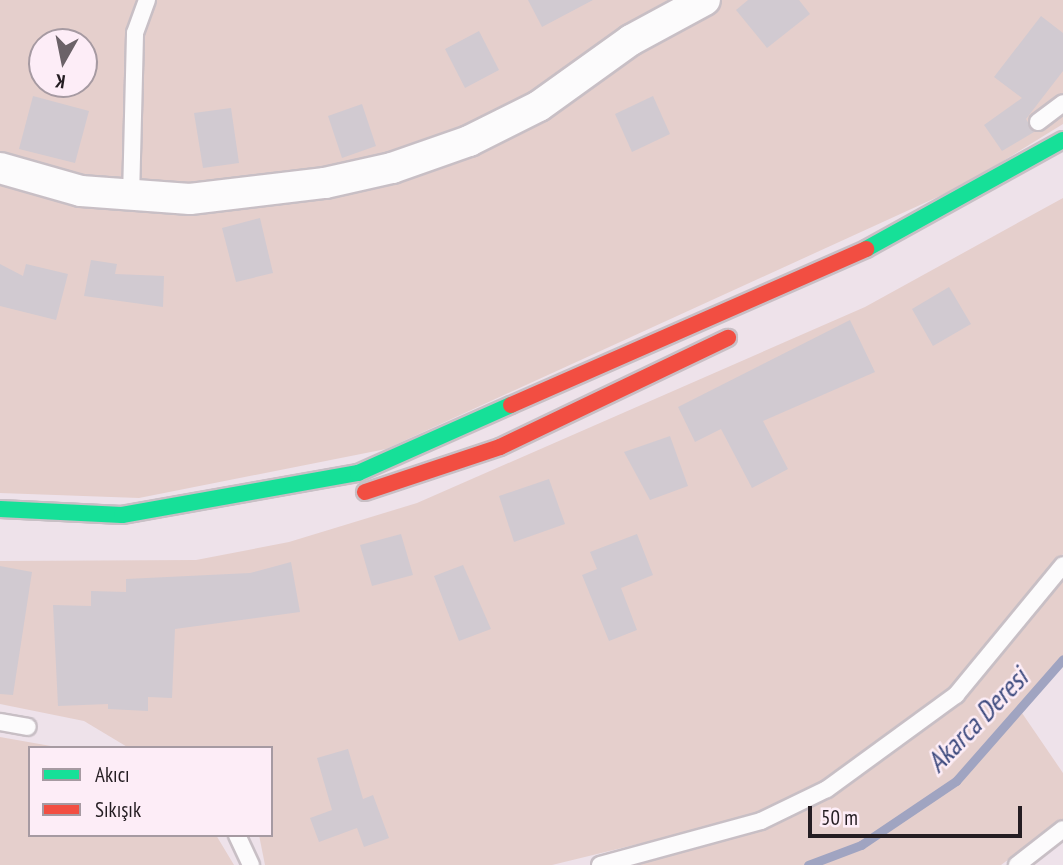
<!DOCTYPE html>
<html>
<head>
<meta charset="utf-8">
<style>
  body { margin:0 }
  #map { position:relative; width:1063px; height:865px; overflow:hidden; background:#eee2ea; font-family:"PT Sans Narrow",sans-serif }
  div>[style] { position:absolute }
  .green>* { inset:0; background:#e5cfcc }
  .stream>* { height:9px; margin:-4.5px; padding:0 4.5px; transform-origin:4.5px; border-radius:4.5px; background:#a0a4c1 }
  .building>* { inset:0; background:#d1cad1 }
  .roads { filter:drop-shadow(2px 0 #c8bfc5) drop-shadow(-2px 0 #c8bfc5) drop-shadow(0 2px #c8bfc5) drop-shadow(0 -2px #c8bfc5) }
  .lane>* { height:16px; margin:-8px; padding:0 8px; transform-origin:8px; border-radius:8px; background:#fcfbfc }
  .street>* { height:30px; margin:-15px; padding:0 15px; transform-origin:15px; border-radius:15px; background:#fcfbfc }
  .fast>* { height:16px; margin:-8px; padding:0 8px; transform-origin:8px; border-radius:8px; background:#16e098 }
  .jam>* { height:16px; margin:-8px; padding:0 8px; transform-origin:8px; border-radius:8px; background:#f24e42 }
  span { translate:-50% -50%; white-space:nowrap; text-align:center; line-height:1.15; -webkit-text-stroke:5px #fdedf7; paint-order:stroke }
  .water-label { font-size:28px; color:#3d4a7e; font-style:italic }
  .legend { position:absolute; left:28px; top:746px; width:245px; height:91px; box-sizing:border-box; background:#fdedf7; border:2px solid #a69aa2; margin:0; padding:9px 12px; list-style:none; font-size:21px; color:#241d22 }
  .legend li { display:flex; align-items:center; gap:14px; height:35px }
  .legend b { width:35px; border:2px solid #a69aa2 }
  .north { position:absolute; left:28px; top:28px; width:70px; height:70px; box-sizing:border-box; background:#fdedf7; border:2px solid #a69aa2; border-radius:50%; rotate:189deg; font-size:19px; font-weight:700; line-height:28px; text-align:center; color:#241d22 }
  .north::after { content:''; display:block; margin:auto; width:24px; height:32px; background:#6b6268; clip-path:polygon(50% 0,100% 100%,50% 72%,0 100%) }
  .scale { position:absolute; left:808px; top:806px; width:214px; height:32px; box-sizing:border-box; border:4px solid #241d22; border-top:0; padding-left:9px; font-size:21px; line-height:24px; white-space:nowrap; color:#241d22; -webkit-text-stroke:5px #fdedf7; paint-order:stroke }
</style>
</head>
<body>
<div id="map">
  <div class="green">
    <i style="clip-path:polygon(evenodd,0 0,1063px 0,1063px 124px,966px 184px,386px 449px,139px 498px,0 493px,0 0,42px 42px,84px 42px,84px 84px,42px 84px,42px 42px)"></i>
    <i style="clip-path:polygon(1063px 198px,1063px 554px,948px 690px,822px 783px,753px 816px,552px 865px,265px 865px,259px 835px,271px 835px,271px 748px,129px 748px,84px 721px,0 704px,0 561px,196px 560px,289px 542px,417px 503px,865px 307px)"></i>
    <i style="clip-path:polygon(1063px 577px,1063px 659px,1022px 713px,1063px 773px,1063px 819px,1001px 865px,625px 865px,759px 829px,959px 700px)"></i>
    <i style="clip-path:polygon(0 737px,62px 748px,30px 748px,30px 835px,216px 835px,234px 865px,0 865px)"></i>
  </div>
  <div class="stream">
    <i style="left:808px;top:865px;width:57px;rotate:-20.7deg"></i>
    <i style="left:861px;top:845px;width:115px;rotate:-34deg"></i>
    <i style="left:956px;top:781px;width:162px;rotate:-48.7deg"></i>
  </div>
  <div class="building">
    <i style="clip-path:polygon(528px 0,593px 0,542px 27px)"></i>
    <i style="clip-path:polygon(748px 0,799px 0,810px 14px,767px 48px,736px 10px)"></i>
    <i style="clip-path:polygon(1041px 16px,1063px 33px,1063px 71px,1026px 119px,1034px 132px,1002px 151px,984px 125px,1022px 98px,994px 77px)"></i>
    <i style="clip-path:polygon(479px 31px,499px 70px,465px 88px,445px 49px)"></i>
    <i style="clip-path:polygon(33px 96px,89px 111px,75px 163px,19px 149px)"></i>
    <i style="clip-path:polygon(653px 96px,670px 134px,632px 152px,615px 114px)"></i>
    <i style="clip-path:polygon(362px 104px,376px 146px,342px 158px,328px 116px)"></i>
    <i style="clip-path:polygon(231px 108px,239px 163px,203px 168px,194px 113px)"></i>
    <i style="clip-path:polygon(260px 218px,273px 273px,236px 282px,222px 228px)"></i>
    <i style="clip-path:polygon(91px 260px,117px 264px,115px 274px,164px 276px,163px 307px,84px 296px)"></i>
    <i style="clip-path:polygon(0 264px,23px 276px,26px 264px,68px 274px,56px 320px,0 306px)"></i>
    <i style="clip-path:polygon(949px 287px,971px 324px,933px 346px,912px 309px)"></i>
    <i style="clip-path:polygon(850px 320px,875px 372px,763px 421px,788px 469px,752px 488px,721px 429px,695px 442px,678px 407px)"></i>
    <i style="clip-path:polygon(670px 436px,688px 486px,650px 500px,624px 452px)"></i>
    <i style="clip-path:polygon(549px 479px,565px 524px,514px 542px,499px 496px)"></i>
    <i style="clip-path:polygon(401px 534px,413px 575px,372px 586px,360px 545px)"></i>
    <i style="clip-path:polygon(637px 534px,653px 575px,621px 588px,637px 630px,609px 641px,582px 575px,597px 569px,590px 552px)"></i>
    <i style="clip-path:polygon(291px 562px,300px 612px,175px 629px,172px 698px,148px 697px,148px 711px,108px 709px,108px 704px,58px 706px,53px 605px,91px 606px,91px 591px,126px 592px,126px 579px,250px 573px)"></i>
    <i style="clip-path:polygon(463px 565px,491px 629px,459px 641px,434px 576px)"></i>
    <i style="clip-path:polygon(0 566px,32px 572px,13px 695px,0 694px)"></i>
    <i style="clip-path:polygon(348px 749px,363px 799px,373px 795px,389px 838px,364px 847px,357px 828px,319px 842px,310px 818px,332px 810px,317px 758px)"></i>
  </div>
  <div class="roads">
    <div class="lane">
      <i style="left:1038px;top:122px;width:31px;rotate:-37deg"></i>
      <i style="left:131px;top:198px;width:165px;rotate:-88.6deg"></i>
      <i style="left:135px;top:33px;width:35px;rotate:-70deg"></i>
      <i style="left:0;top:722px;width:28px;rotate:10deg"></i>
      <i style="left:237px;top:835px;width:33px;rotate:65deg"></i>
      <i style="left:600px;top:865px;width:167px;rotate:-15.3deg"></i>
      <i style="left:761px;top:821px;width:73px;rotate:-25.9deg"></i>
      <i style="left:827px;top:789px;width:160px;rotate:-36.1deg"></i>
      <i style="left:956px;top:695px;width:168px;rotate:-50.5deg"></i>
      <i style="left:1017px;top:865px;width:58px;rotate:-38deg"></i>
    </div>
    <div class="street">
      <i style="left:0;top:168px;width:84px;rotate:15.9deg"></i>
      <i style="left:81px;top:191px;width:109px;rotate:4.2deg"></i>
      <i style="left:190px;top:199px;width:136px;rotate:-6.8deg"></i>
      <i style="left:325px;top:183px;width:69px;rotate:-12.6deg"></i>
      <i style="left:392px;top:168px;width:82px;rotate:-19.3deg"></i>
      <i style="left:469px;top:141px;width:78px;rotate:-26.6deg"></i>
      <i style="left:539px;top:106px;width:113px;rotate:-35.7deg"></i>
      <i style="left:631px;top:40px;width:84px;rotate:-28.4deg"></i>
    </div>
    <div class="fast">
      <i style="left:866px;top:249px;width:225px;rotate:-29deg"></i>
      <i style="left:0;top:509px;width:122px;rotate:2.8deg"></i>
      <i style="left:122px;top:515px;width:240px;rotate:-10.1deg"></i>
      <i style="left:358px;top:473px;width:167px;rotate:-24deg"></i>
    </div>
    <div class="jam">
      <i style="left:511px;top:405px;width:388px;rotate:-23.7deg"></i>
      <i style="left:365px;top:492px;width:142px;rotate:-18.4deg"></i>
      <i style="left:500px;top:447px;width:253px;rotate:-25.6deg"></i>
    </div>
  </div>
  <div class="water-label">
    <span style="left:977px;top:720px;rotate:-46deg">Akarca Deresi</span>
  </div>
  <ul class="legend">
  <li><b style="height:9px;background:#16e098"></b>Akıcı</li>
  <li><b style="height:9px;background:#f24e42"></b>Sıkışık</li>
  </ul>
  <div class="north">K</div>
  <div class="scale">50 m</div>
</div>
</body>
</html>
